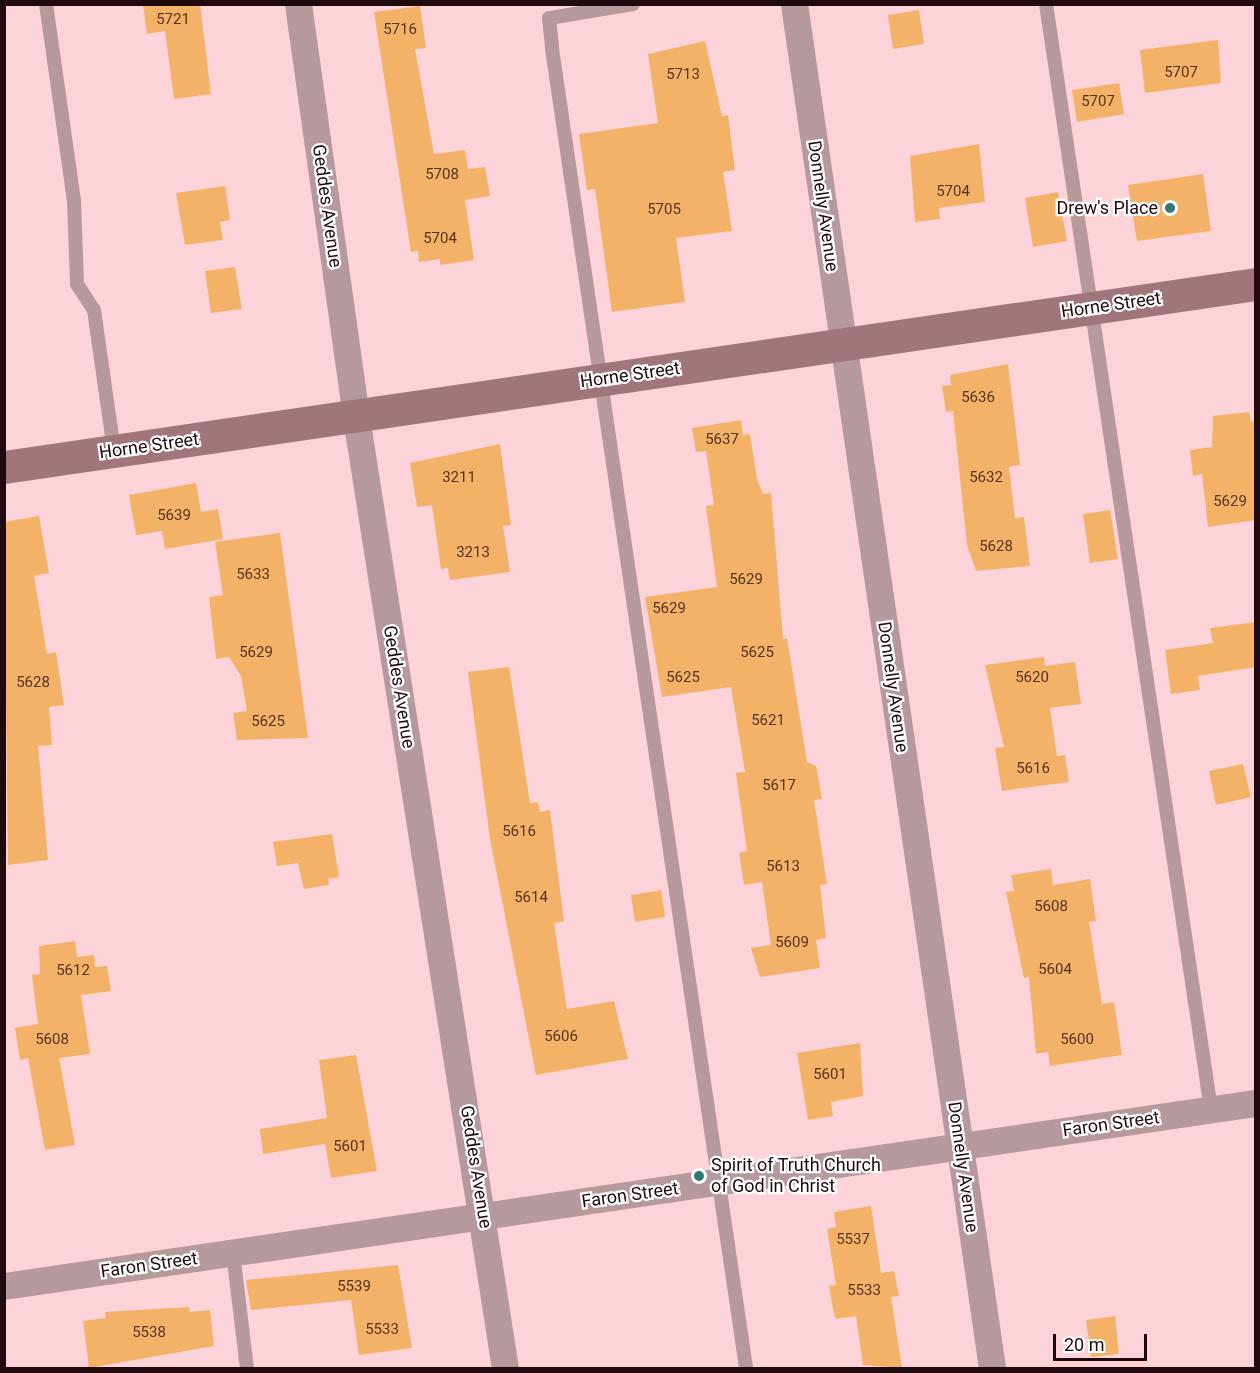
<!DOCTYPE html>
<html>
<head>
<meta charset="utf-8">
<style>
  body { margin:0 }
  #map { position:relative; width:1260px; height:1373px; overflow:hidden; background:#fcd3d9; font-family:Roboto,sans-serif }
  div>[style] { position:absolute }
  .building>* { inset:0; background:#f3b267 }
  .lane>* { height:14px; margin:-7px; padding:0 7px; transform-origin:7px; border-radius:7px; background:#b6999d }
  .street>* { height:27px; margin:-13.5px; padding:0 13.5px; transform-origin:13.5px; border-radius:13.5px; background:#b6999d }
  .secondary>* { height:33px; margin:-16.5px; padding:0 16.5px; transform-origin:16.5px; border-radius:16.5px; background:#a0767c }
  .dots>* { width:16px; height:16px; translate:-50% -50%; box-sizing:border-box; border:3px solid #fff; border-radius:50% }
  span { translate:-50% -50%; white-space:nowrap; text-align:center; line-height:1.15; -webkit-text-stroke:4.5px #fff; paint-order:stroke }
  .number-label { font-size:15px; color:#553424 }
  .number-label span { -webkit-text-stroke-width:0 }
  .street-label { font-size:18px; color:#200a0e }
  .poi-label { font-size:18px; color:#200a0e }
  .right { translate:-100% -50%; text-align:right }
  .left { translate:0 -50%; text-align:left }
  .frame { position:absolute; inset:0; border:6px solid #200a0e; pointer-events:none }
  .scale { position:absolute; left:1053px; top:1334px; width:94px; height:27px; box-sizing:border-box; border:3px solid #200a0e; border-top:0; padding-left:8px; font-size:18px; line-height:21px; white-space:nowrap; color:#200a0e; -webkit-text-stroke:4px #fff; paint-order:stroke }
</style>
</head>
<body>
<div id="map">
  <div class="building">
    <i style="clip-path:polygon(143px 4px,200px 4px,211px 94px,174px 99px,165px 31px,147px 34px)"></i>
    <i style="clip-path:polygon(420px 6px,426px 48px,415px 49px,434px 154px,465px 150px,468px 169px,485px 167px,490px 196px,465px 200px,474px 260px,440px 265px,440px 259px,419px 262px,418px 251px,411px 252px,374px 12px)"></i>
    <i style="clip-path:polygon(919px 10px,924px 44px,893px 49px,888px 15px)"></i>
    <i style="clip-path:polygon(1218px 40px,1221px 83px,1145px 93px,1140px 50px)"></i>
    <i style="clip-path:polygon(705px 41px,722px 116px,728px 115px,735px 170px,723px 172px,732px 231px,676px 238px,685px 302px,612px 312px,595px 189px,587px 190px,579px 134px,658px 123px,648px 54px)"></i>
    <i style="clip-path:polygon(1119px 83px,1124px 114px,1077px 122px,1072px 90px)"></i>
    <i style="clip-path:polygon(979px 144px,985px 202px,939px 208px,940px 219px,915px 222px,910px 156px)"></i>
    <i style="clip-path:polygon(1203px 174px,1211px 231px,1137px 241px,1128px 185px)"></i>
    <i style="clip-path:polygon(225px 186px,230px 220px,220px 222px,223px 240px,185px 245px,176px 193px)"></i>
    <i style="clip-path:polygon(1058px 192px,1067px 241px,1033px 247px,1025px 198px)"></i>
    <i style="clip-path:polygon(235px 267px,242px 309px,211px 313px,205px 271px)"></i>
    <i style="clip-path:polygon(1008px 364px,1020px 465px,1009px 467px,1015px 518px,1024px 517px,1030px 566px,976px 571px,967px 545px,953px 411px,946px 412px,942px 386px,951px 385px,950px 375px)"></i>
    <i style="clip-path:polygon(1249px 412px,1251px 422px,1256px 421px,1256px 520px,1208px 527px,1202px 474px,1193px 476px,1190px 450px,1212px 447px,1213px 416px)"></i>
    <i style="clip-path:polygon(741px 420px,743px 435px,750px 434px,757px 479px,763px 494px,771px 493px,783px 639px,787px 638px,807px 762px,816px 766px,822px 799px,814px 800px,827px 884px,820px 885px,826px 938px,816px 940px,820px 968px,760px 977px,751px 948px,771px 945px,762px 882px,744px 885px,739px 853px,747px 851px,736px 773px,745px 772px,731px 687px,662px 697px,645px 597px,717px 587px,706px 506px,714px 505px,706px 451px,696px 452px,692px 428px)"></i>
    <i style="clip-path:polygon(500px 444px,511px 525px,503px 526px,510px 572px,450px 580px,448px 568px,441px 569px,432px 505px,417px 507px,410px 463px)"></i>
    <i style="clip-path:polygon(196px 483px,201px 512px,218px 509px,223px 539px,165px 549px,162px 531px,136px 535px,129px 495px)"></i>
    <i style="clip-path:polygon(1110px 510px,1118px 559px,1090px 563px,1083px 514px)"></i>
    <i style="clip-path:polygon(39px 516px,49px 573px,34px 576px,47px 654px,56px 652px,64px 705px,49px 707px,52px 745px,38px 746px,48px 860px,8px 865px,4px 522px)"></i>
    <i style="clip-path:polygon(280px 533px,308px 738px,237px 740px,233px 713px,247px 711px,241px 676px,229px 657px,216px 659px,209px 597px,223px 595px,215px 542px)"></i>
    <i style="clip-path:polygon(1256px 622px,1256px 667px,1198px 676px,1200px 690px,1171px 694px,1165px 650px,1213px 643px,1210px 628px)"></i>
    <i style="clip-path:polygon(1044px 657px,1045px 666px,1075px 662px,1081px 704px,1050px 708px,1057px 756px,1065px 755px,1069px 782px,1002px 791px,995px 748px,1004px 747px,985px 665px)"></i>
    <i style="clip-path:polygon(509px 667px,530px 803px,538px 802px,540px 812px,550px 810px,564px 921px,554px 923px,567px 1009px,614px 1001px,628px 1059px,536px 1075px,490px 839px,468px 672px)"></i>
    <i style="clip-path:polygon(1243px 764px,1251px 797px,1216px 805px,1209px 771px)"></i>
    <i style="clip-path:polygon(332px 834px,339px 877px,328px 879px,329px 885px,304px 889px,298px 863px,277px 866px,273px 842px)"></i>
    <i style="clip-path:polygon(1051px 869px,1053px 885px,1090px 879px,1096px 921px,1089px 922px,1102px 1004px,1114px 1002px,1122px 1055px,1050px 1066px,1048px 1052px,1036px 1054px,1029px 977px,1024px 978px,1006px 892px,1014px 891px,1011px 875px)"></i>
    <i style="clip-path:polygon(661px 890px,665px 917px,635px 922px,631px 895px)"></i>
    <i style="clip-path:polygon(75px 941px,77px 957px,94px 955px,95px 967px,107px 966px,111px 991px,81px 995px,90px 1054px,59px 1058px,75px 1145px,45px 1150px,28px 1058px,20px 1060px,15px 1028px,38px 1024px,32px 975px,40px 974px,39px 946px)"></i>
    <i style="clip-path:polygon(860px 1043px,863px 1096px,831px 1102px,833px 1116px,808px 1120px,797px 1053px)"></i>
    <i style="clip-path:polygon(356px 1055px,377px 1171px,331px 1178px,325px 1144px,263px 1154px,260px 1129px,327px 1118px,319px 1060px)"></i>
    <i style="clip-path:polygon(871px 1206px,881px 1273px,894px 1271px,899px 1296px,891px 1297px,902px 1368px,863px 1365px,856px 1316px,836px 1319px,833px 1309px,829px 1286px,836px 1285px,827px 1229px,836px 1227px,834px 1212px)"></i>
    <i style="clip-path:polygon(398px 1265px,412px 1348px,359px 1355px,351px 1300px,251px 1310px,246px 1280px)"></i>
    <i style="clip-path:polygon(189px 1307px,190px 1312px,210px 1310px,214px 1346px,89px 1368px,83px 1321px,106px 1318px,105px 1312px)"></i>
    <i style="clip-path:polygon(1115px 1316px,1119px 1354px,1091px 1357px,1086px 1320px)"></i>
  </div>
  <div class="lane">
    <i style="left:46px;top:4px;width:199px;rotate:81.9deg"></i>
    <i style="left:74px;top:201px;width:83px;rotate:87.9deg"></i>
    <i style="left:77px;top:284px;width:31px;rotate:57deg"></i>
    <i style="left:94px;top:310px;width:142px;rotate:81.9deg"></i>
    <i style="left:633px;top:4px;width:85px;rotate:170.5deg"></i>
    <i style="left:549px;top:18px;width:31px;rotate:84deg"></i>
    <i style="left:552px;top:49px;width:1333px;rotate:81.63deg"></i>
    <i style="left:1046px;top:4px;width:1118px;rotate:81.51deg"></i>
    <i style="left:233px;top:1253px;width:116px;rotate:83.1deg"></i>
  </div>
  <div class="street">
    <i style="left:298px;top:4px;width:436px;rotate:82deg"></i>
    <i style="left:359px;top:436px;width:943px;rotate:81.1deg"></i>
    <i style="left:794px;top:4px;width:1378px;rotate:81.74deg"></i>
    <i style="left:4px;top:1286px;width:1265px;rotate:-8.32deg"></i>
  </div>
  <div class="secondary">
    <i style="left:4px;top:467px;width:1265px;rotate:-8.32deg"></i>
  </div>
  <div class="dots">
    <i style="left:1170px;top:208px;background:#317974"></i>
    <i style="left:699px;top:1176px;background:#317974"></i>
  </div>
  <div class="number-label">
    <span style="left:173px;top:20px">5721</span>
    <span style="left:400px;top:30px">5716</span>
    <span style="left:1181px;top:73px">5707</span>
    <span style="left:683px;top:75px">5713</span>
    <span style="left:1098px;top:102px">5707</span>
    <span style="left:442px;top:175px">5708</span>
    <span style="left:953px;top:192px">5704</span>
    <span style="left:664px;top:210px">5705</span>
    <span style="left:440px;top:239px">5704</span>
    <span style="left:978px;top:398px">5636</span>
    <span style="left:722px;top:440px">5637</span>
    <span style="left:459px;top:478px">3211</span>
    <span style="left:986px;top:478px">5632</span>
    <span style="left:1230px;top:502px">5629</span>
    <span style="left:174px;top:516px">5639</span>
    <span style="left:996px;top:547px">5628</span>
    <span style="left:473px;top:553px">3213</span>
    <span style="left:253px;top:575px">5633</span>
    <span style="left:746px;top:580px">5629</span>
    <span style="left:669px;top:609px">5629</span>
    <span style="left:256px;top:653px">5629</span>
    <span style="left:757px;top:653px">5625</span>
    <span style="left:683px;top:678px">5625</span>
    <span style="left:1032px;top:678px">5620</span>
    <span style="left:33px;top:683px">5628</span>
    <span style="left:768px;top:721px">5621</span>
    <span style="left:268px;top:722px">5625</span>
    <span style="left:1033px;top:769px">5616</span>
    <span style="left:779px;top:786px">5617</span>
    <span style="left:519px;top:832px">5616</span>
    <span style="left:783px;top:867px">5613</span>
    <span style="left:531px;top:898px">5614</span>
    <span style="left:1051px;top:907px">5608</span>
    <span style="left:792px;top:943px">5609</span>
    <span style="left:1055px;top:970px">5604</span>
    <span style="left:73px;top:971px">5612</span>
    <span style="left:561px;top:1037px">5606</span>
    <span style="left:52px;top:1040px">5608</span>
    <span style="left:1077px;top:1040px">5600</span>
    <span style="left:830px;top:1075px">5601</span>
    <span style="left:350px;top:1147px">5601</span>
    <span style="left:853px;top:1240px">5537</span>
    <span style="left:354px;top:1287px">5539</span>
    <span style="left:864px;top:1291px">5533</span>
    <span style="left:382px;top:1330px">5533</span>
    <span style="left:149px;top:1333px">5538</span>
  </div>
  <div class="street-label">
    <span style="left:327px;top:206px;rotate:82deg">Geddes Avenue</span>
    <span style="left:823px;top:206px;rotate:82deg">Donnelly Avenue</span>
    <span style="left:1111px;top:305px;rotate:-8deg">Horne Street</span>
    <span style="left:630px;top:375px;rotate:-8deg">Horne Street</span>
    <span style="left:149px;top:446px;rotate:-8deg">Horne Street</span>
    <span style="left:399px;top:687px;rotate:81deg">Geddes Avenue</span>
    <span style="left:893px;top:687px;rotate:82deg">Donnelly Avenue</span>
    <span style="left:1111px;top:1124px;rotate:-8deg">Faron Street</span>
    <span style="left:476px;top:1167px;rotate:81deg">Geddes Avenue</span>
    <span style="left:963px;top:1167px;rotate:82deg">Donnelly Avenue</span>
    <span style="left:630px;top:1195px;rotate:-8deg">Faron Street</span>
    <span style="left:149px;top:1265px;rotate:-8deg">Faron Street</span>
  </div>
  <div class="poi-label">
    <span class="right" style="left:1158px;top:208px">Drew's Place</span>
    <span class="left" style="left:711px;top:1176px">Spirit of Truth Church<br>of God in Christ</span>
  </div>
  <div class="frame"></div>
  <div class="scale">20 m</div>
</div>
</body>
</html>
